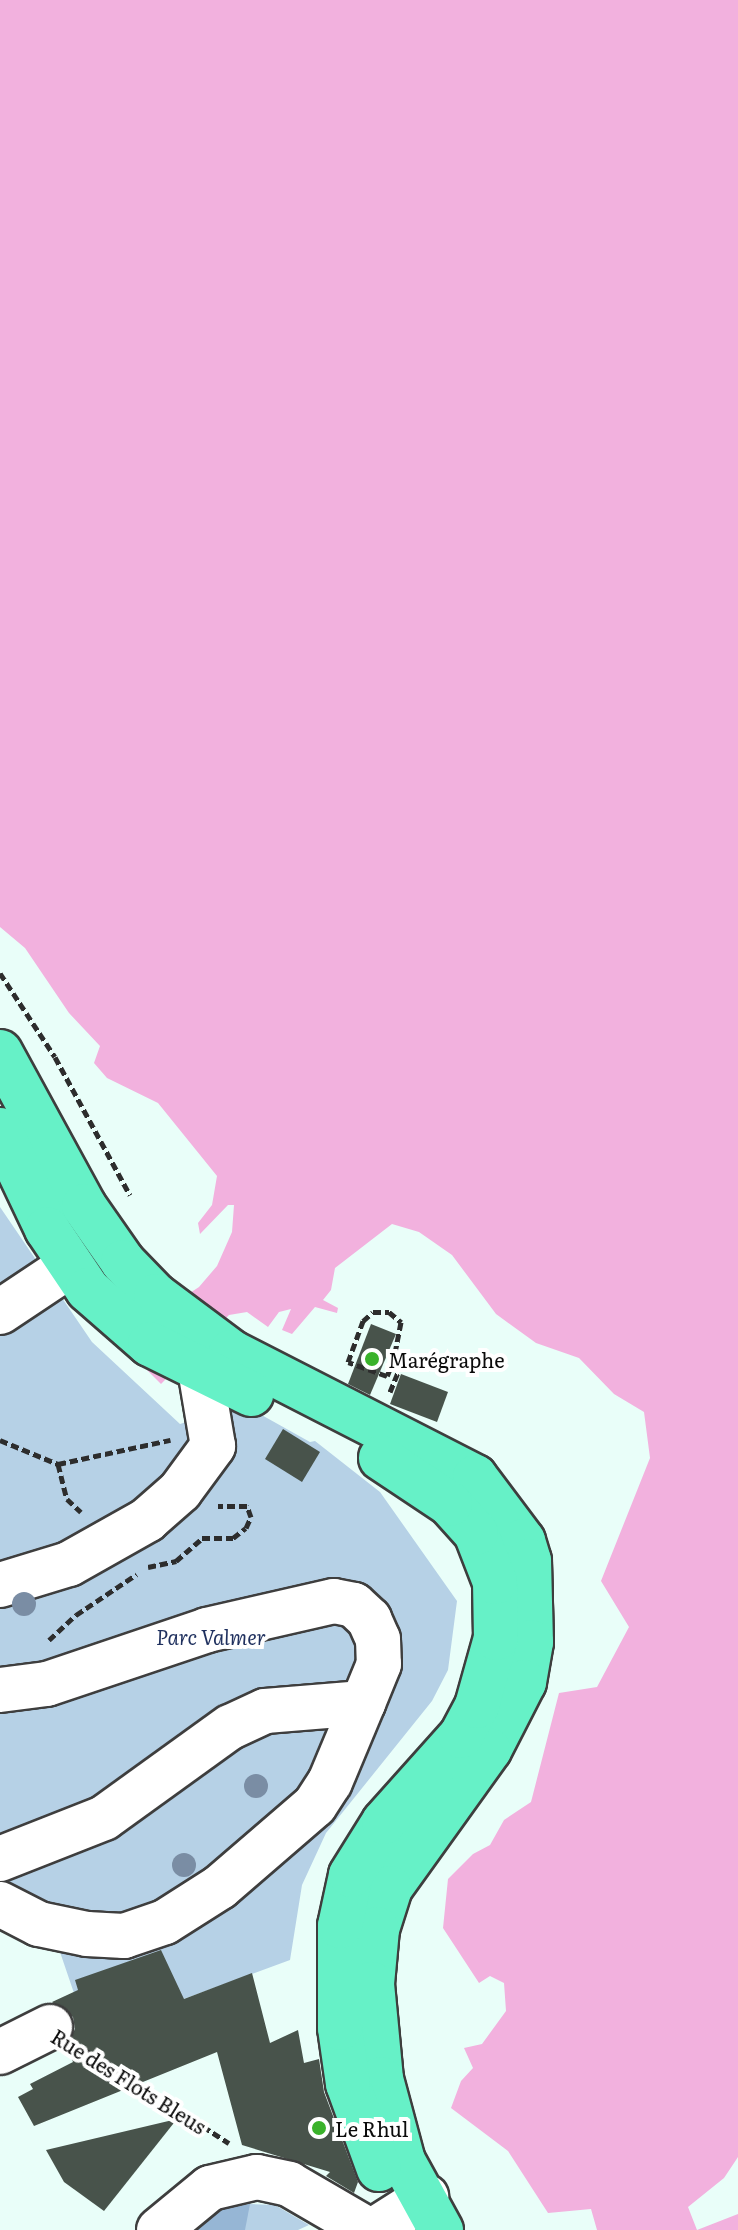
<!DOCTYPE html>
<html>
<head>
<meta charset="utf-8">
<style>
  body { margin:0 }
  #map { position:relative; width:738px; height:2230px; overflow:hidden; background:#e9fef9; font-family:Literata,serif }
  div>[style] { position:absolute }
  .green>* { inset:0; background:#b6d1e6 }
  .forest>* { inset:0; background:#96b6d5 }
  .water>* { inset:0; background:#f2b1de }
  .building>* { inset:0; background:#48534b }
  .path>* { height:5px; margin-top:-2.5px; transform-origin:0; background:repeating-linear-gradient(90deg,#2d2d2d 0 8px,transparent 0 12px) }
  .roads { filter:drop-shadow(2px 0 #3e3e3e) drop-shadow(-2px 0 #3e3e3e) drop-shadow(0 2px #3e3e3e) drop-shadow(0 -2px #3e3e3e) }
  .minor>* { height:44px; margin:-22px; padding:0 22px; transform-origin:22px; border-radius:22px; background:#fff }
  .major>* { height:44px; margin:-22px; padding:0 22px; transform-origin:22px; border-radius:22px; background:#66f1c7 }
  .trees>* { width:24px; height:24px; margin:-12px; border-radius:50%; background:#7a8da4 }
  .dots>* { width:22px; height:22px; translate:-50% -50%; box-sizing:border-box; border:4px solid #fff; border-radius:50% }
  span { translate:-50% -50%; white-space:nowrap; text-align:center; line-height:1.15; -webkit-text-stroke:8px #fff; paint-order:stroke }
  .poi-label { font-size:20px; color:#0b0b0b }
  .left { translate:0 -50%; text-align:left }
  .park-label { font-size:20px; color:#1f305e; font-style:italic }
  .street-label { font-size:20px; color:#0b0b0b }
</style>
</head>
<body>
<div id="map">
  <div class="green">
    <i style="clip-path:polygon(0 1207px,92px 1342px,180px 1424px,242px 1404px,310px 1442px,315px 1441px,380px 1492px,457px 1601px,448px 1670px,432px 1701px,326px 1833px,302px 1885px,290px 1960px,181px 2000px,77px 2002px,60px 1952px,0 1929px)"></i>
    <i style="clip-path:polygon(250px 2204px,275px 2205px,309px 2225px,298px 2230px,195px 2230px,221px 2209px)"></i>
  </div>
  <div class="forest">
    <i style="clip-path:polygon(250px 2204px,245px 2230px,195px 2230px,221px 2209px)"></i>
  </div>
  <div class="water">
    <i style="clip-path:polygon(0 0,738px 0,738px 2157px,724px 2178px,688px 2207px,697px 2230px,738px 2214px,738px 2230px,597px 2230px,591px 2209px,548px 2213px,508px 2151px,451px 2108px,461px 2081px,473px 2068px,464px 2048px,482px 2044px,506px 2011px,504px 1983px,490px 1976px,479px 1983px,443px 1928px,448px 1879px,473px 1854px,490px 1845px,504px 1820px,531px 1802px,559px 1693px,597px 1687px,629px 1627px,601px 1581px,650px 1458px,644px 1412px,614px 1394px,579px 1358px,536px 1343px,496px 1314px,452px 1255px,419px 1232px,392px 1224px,335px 1268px,331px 1290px,323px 1300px,338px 1308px,337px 1313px,315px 1307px,292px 1334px,282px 1330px,291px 1309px,279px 1312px,268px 1327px,247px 1312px,229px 1315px,161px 1384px,127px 1350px,161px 1312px,199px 1287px,217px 1266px,232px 1232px,234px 1205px,228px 1205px,200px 1234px,198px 1223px,212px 1205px,217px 1176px,158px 1103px,107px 1078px,94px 1063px,100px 1046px,69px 1013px,25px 948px,0 927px)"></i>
  </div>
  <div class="building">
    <i style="clip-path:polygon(371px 1324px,396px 1334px,370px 1395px,348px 1384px)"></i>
    <i style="clip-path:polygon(401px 1374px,448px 1392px,437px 1422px,390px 1404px)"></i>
    <i style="clip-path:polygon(283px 1429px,320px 1452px,302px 1482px,265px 1459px)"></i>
    <i style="clip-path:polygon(161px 1950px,184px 1999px,252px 1973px,270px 2043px,298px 2030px,304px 2063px,319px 2059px,324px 2092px,358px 2182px,354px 2193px,326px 2176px,330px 2172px,242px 2145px,217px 2052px,34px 2126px,18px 2097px,33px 2089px,30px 2084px,73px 2062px,66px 2046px,75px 2029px,73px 2017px,52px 2002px,78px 1990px,75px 1980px)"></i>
    <i style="clip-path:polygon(177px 2119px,104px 2211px,64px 2182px,46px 2150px)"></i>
  </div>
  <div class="path">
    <i style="left:0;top:973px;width:100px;rotate:56.8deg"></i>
    <i style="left:55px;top:1057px;width:157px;rotate:61.5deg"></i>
    <i style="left:390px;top:1392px;width:32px;rotate:-68deg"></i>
    <i style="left:402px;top:1362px;width:9px;rotate:-159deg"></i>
    <i style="left:394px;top:1359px;width:18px;rotate:112deg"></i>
    <i style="left:387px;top:1376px;width:41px;rotate:-160.3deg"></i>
    <i style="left:348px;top:1362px;width:44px;rotate:-69.9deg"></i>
    <i style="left:363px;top:1321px;width:13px;rotate:-42deg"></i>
    <i style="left:373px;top:1312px;width:16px"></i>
    <i style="left:389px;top:1312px;width:16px;rotate:40deg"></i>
    <i style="left:401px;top:1322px;width:38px;rotate:101deg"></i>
    <i style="left:0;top:1440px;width:63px;rotate:22.5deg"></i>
    <i style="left:58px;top:1464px;width:115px;rotate:-12.1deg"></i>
    <i style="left:58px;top:1464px;width:36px;rotate:76deg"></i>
    <i style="left:67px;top:1499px;width:19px;rotate:43deg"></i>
    <i style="left:148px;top:1567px;width:29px;rotate:-12deg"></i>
    <i style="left:176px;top:1561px;width:35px;rotate:-41deg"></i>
    <i style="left:202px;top:1538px;width:31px"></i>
    <i style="left:233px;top:1538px;width:16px;rotate:-38deg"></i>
    <i style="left:246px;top:1528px;width:12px;rotate:-66deg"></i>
    <i style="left:251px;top:1517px;width:12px;rotate:-110deg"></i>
    <i style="left:247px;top:1506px;width:29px;rotate:180deg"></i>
    <i style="left:49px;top:1640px;width:37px;rotate:-43deg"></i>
    <i style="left:76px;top:1615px;width:73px;rotate:-33.9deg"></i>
    <i style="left:82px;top:2048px;width:175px;rotate:32.9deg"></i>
  </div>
  <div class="roads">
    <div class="minor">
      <i style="left:0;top:1312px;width:83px;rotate:-33.7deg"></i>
      <i style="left:0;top:1585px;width:72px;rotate:-16.9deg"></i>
      <i style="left:69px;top:1564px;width:90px;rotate:-29.4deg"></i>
      <i style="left:147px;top:1520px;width:44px;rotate:-41.3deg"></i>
      <i style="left:180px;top:1491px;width:56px;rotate:-53.7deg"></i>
      <i style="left:213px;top:1446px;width:78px;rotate:-99.6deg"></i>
      <i style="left:200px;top:1369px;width:31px;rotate:-65deg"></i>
      <i style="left:0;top:1690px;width:47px;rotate:-7.3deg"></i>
      <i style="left:47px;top:1684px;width:169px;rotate:-18.6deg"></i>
      <i style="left:207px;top:1630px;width:130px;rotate:-12.9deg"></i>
      <i style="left:334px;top:1601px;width:20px;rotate:11deg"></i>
      <i style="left:354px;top:1605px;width:21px;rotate:43deg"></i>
      <i style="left:369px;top:1619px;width:22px;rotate:66deg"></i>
      <i style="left:378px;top:1639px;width:25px;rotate:88deg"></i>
      <i style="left:379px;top:1664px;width:42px;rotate:112.3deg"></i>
      <i style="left:363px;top:1703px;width:98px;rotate:175.3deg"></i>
      <i style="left:265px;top:1711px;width:38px;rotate:155deg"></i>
      <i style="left:230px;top:1727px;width:155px;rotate:144.2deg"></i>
      <i style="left:104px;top:1818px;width:112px;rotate:158.5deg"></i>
      <i style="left:0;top:1904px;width:44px;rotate:27.1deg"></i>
      <i style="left:39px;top:1924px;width:49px;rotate:11.8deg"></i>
      <i style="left:87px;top:1934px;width:37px;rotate:3deg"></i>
      <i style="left:124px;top:1936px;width:43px;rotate:-18.9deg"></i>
      <i style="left:165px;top:1922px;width:65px;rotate:-32.5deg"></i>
      <i style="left:220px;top:1887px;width:125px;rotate:-40.8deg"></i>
      <i style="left:315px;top:1805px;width:27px;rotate:-57deg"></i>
      <i style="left:330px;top:1782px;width:86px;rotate:-67.3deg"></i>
      <i style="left:0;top:2052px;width:56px;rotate:-26.6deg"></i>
      <i style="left:159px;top:2230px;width:66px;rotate:-39.5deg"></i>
      <i style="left:210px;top:2188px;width:48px;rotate:-13.2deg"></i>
      <i style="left:257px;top:2177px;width:33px;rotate:12deg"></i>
      <i style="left:289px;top:2184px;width:91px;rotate:30.2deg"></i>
      <i style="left:374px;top:2230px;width:62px;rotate:-32.4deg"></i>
    </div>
    <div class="major">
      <i style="left:0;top:1052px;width:175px;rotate:61.4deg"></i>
      <i style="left:84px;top:1206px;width:68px;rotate:55.1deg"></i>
      <i style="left:123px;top:1262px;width:47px;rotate:45.9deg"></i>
      <i style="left:156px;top:1296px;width:94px;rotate:36.7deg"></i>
      <i style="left:231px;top:1352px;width:274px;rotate:27.1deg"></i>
      <i style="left:475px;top:1477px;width:80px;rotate:53.1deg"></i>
      <i style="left:523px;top:1541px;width:21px;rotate:73deg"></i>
      <i style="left:529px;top:1561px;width:81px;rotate:88.6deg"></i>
      <i style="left:531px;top:1642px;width:41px;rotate:99.9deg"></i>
      <i style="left:524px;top:1682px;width:76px;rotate:117.2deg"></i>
      <i style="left:489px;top:1750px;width:170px;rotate:125.7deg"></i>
      <i style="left:390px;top:1888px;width:43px;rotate:107.6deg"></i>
      <i style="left:377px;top:1929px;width:55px;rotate:95.2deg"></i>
      <i style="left:372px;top:1984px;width:95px;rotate:84.6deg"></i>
      <i style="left:381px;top:2079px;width:85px;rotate:75deg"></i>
      <i style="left:403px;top:2161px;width:79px;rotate:61.2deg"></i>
      <i style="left:0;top:1130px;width:110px;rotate:64.6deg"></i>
      <i style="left:47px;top:1229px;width:73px;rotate:56.1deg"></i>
      <i style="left:88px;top:1290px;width:82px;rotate:41.1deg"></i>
      <i style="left:150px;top:1344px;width:113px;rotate:26.3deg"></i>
      <i style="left:379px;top:2169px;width:90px;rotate:-110deg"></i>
      <i style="left:348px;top:2084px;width:57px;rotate:-98.1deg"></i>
      <i style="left:340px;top:2028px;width:102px;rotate:-90deg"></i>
      <i style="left:340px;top:1926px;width:52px;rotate:-77.8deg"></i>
      <i style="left:351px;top:1875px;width:62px;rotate:-58.1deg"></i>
      <i style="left:384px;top:1822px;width:115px;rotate:-48.2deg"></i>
      <i style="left:461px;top:1736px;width:34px;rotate:-62deg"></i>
      <i style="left:477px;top:1706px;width:71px;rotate:-74.4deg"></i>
      <i style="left:496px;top:1638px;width:56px;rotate:-91deg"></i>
      <i style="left:495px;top:1582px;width:53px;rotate:-111.2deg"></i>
      <i style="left:476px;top:1533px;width:39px;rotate:-132deg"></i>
      <i style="left:450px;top:1504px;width:83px;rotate:-146.3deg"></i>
    </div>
  </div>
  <div class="trees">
    <i style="left:24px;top:1604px"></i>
    <i style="left:256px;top:1786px"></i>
    <i style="left:184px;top:1865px"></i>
  </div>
  <div class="dots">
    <i style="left:372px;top:1359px;background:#3ab22b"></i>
    <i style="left:319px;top:2128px;background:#3ab22b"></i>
  </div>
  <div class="poi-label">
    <span class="left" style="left:388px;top:1359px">Marégraphe</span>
    <span class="left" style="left:335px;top:2128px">Le Rhul</span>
  </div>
  <div class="park-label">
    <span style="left:211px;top:1636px">Parc Valmer</span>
  </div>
  <div class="street-label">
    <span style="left:129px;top:2081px;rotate:32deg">Rue des Flots Bleus</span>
  </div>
</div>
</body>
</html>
